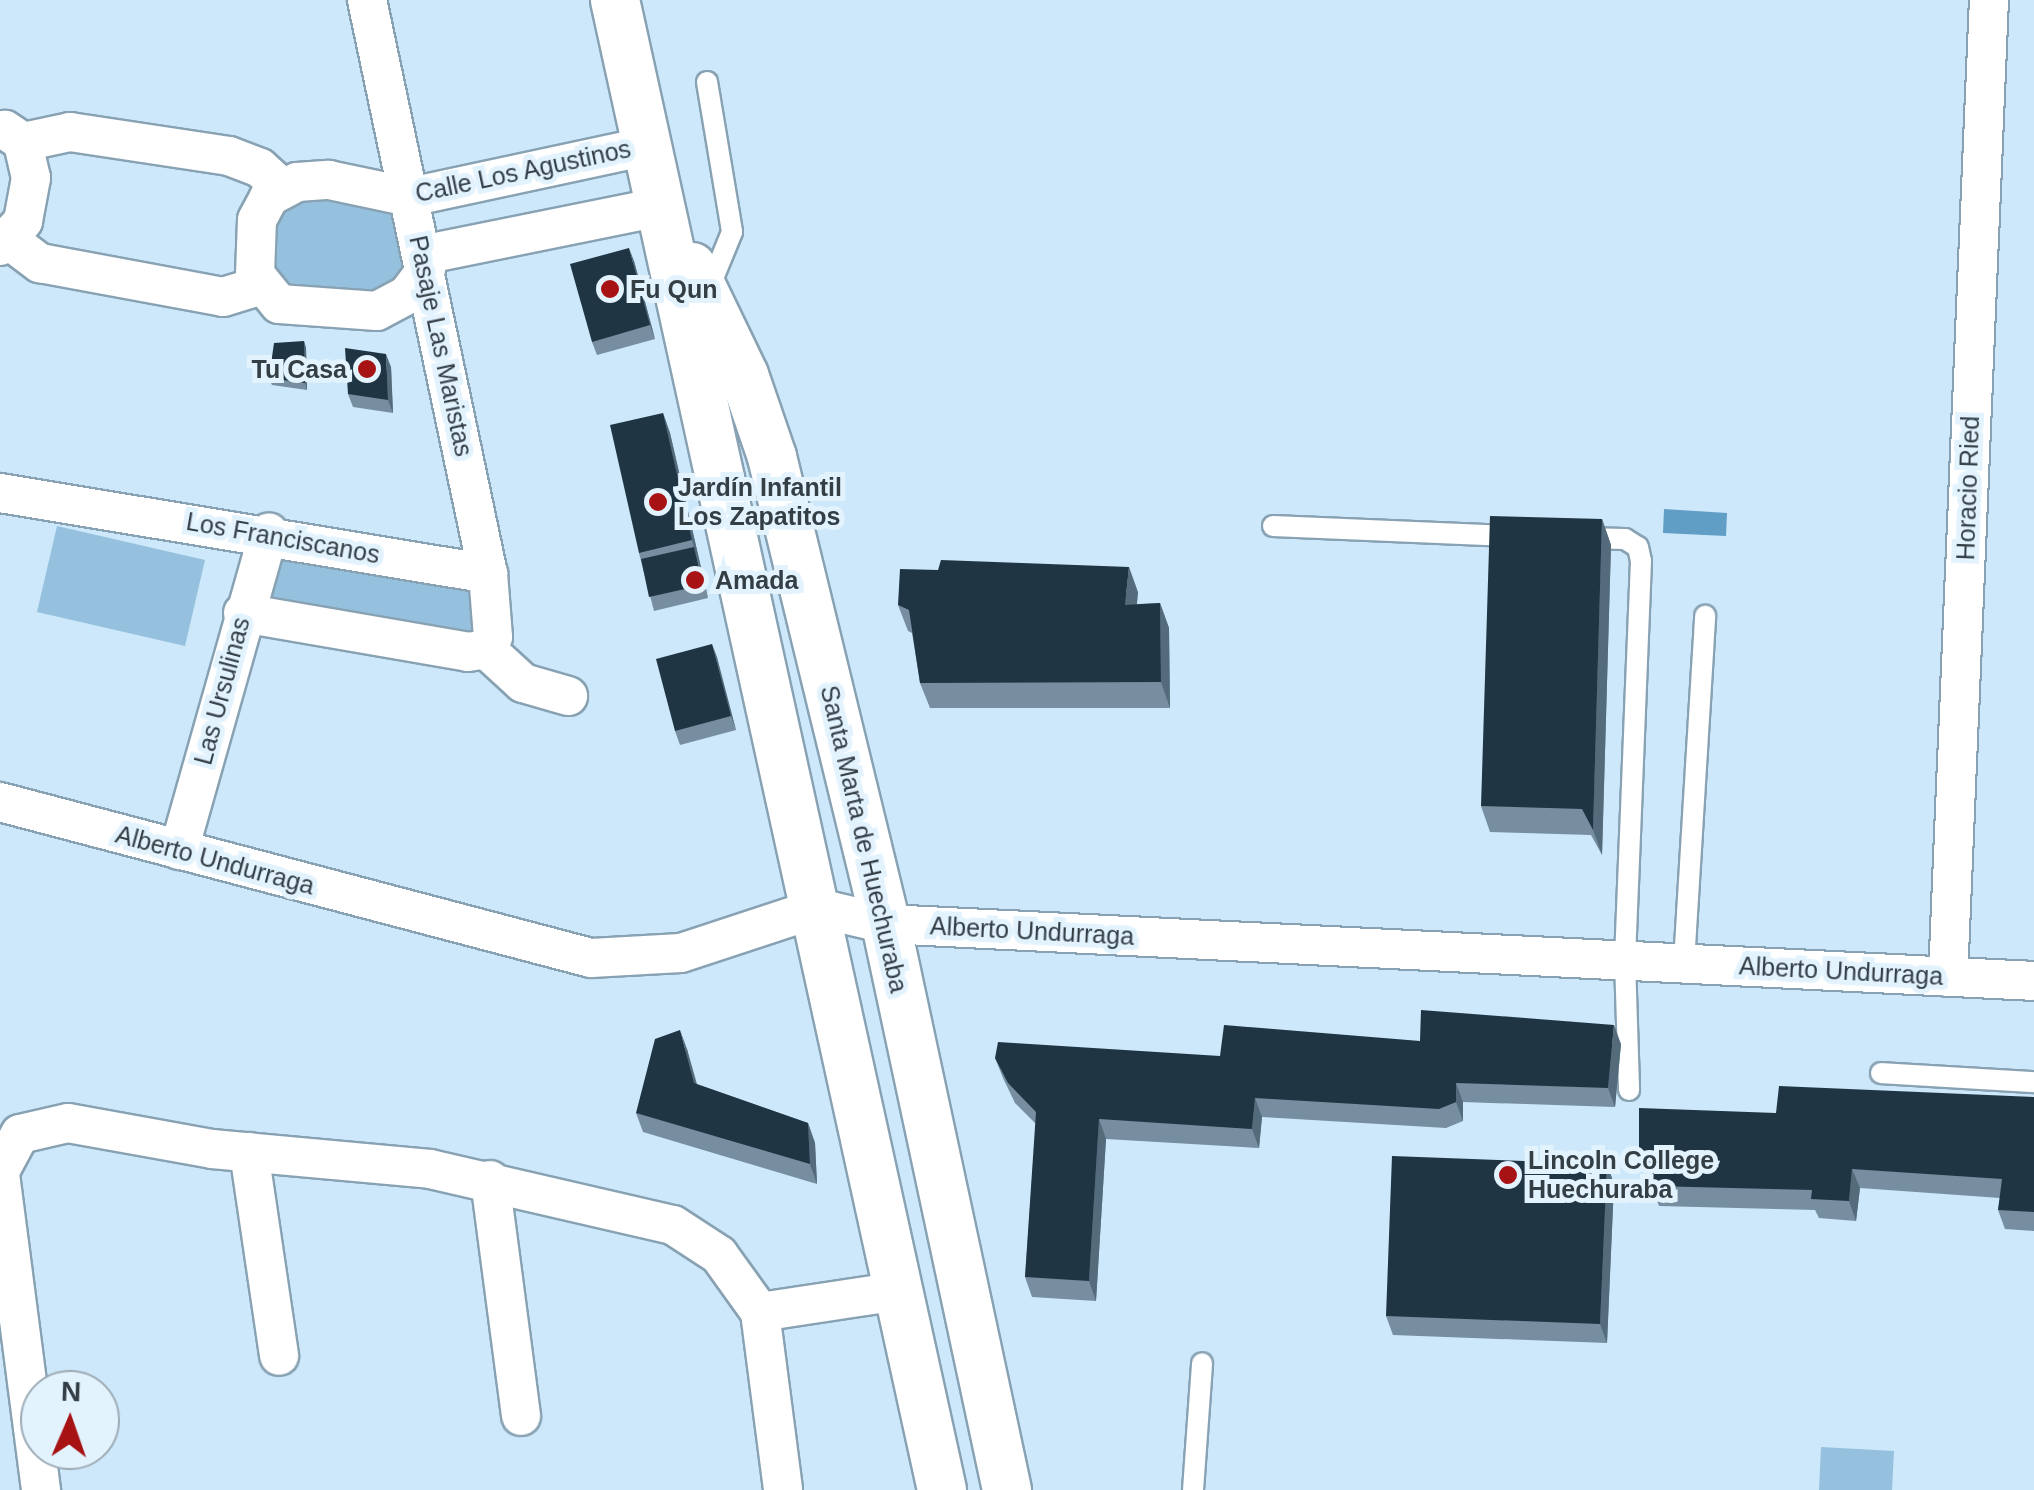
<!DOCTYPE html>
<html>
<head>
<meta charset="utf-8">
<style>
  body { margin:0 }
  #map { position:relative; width:2034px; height:1490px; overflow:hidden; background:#cce8fa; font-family:Arial,sans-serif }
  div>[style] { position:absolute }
  .green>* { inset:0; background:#95c1de }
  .water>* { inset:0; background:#609ec5 }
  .roads { filter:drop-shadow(2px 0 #88a2b3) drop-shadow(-2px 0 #88a2b3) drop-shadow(0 2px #88a2b3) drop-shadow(0 -2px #88a2b3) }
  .service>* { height:20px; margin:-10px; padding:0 10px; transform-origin:10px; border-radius:10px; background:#fff }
  .minor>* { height:38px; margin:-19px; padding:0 19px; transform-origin:19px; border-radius:19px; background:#fff }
  .tertiary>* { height:48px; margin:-24px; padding:0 24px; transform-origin:24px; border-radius:24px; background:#fff }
  .wall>* { inset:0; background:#768e9f }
  .shaded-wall>* { inset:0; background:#536b7b }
  .building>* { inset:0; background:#1f3544 }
  .dots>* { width:28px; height:28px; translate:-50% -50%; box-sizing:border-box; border:5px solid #e3f3fe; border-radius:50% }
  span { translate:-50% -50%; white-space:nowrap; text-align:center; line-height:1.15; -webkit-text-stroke:10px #e3f3fe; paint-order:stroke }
  .street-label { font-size:25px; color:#333e45 }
  .poi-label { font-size:25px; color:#333e45; font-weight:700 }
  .left { translate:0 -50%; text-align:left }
  .right { translate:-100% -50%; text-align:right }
  .north { position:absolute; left:20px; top:1370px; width:100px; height:100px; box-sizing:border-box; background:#e3f3fe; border:2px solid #9dabb4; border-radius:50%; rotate:2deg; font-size:28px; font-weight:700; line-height:40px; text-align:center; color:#333e45 }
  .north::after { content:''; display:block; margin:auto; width:35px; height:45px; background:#a71214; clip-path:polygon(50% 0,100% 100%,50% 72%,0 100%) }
</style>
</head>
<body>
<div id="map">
  <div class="green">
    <i style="clip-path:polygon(302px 194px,391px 210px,405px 263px,394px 284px,361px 297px,296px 291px,282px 282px,262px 253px,268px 219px)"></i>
    <i style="clip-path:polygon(57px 526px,205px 560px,185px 646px,37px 612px)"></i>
    <i style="clip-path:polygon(267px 555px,479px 584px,484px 639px,248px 615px)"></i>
    <i style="clip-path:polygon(1821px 1447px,1894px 1451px,1892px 1490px,1819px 1490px)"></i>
  </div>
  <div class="water">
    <i style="clip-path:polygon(1664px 509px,1727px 513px,1726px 536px,1663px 533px)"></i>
  </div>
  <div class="roads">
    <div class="service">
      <i style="left:707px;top:82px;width:152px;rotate:80.5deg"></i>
      <i style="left:732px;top:232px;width:61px;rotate:112.3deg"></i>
      <i style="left:1273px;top:526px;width:242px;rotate:2.4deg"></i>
      <i style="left:1584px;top:538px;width:41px;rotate:1.4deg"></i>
      <i style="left:1625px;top:539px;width:15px;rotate:32deg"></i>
      <i style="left:1638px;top:547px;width:14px;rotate:78deg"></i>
      <i style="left:1641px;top:561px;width:399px;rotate:92.3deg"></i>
      <i style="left:1625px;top:960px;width:130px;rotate:88.2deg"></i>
      <i style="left:1684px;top:963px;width:348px;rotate:-86.5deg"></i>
      <i style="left:1881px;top:1073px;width:153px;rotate:3.4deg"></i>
      <i style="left:1193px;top:1490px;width:127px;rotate:-85.9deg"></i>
    </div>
    <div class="minor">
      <i style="left:23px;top:142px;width:48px;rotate:-12deg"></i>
      <i style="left:70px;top:132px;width:161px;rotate:8.6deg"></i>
      <i style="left:229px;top:156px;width:33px;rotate:21deg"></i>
      <i style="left:260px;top:168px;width:28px;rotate:42deg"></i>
      <i style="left:9px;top:240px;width:39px;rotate:37deg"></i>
      <i style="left:40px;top:263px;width:186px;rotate:10.5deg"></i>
      <i style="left:223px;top:297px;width:39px;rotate:-17deg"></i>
      <i style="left:0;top:246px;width:34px;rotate:-47deg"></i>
      <i style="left:23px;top:221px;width:44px;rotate:-79.5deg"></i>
      <i style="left:31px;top:178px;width:37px;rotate:-103deg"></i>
      <i style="left:23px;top:142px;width:22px;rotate:-146deg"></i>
      <i style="left:422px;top:255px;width:243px;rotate:-11.4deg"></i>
      <i style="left:426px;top:270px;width:31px;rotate:127deg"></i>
      <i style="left:407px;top:295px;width:34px;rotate:152deg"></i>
      <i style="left:377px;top:311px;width:98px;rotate:-175.9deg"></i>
      <i style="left:279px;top:304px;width:38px;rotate:-129deg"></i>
      <i style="left:255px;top:274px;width:54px;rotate:-87.9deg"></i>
      <i style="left:257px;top:220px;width:26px;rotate:-62deg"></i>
      <i style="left:269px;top:197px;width:32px;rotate:-28deg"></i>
      <i style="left:297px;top:182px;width:32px;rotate:-4deg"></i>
      <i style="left:329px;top:180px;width:83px;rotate:11.9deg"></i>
      <i style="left:410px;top:197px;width:242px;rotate:-12.1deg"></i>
      <i style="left:0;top:493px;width:495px;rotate:9.4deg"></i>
      <i style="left:243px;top:613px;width:228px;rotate:9.8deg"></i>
      <i style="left:468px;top:652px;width:18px;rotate:-9deg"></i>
      <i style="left:486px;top:649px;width:14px;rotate:-60deg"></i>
      <i style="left:493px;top:637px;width:63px;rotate:-94.5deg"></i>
      <i style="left:488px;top:574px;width:587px;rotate:-101.9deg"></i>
      <i style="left:486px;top:649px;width:50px;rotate:42.6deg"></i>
      <i style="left:523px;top:683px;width:47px;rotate:16.1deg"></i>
      <i style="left:0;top:802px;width:611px;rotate:14.79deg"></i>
      <i style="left:591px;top:958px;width:90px;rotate:-3.2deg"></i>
      <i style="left:681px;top:953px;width:144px;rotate:-18.2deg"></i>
      <i style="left:818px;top:908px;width:70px;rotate:13.2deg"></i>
      <i style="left:886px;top:924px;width:1149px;rotate:2.84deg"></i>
      <i style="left:179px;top:850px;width:330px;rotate:-74.2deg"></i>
      <i style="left:1948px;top:977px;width:978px;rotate:-87.6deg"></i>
      <i style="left:249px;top:1152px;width:206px;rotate:81.6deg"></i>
      <i style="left:0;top:1171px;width:42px;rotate:-61.6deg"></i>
      <i style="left:20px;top:1134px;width:49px;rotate:-12.9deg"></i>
      <i style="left:68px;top:1123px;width:146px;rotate:10.2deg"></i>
      <i style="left:212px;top:1149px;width:219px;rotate:5.2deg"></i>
      <i style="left:430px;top:1169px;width:249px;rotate:13deg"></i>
      <i style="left:673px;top:1225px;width:55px;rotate:33.1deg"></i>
      <i style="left:719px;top:1255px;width:70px;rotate:54.3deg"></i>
      <i style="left:760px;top:1312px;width:179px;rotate:82.6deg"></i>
      <i style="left:0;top:1174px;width:319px;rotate:82.6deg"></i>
      <i style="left:490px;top:1180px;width:238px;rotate:82.5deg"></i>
      <i style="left:760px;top:1312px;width:141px;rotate:-8.6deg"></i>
    </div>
    <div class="tertiary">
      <i style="left:615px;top:0;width:1525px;rotate:77.62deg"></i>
      <i style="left:692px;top:267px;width:120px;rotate:64.3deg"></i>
      <i style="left:744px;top:375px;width:87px;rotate:71.1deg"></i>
      <i style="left:772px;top:457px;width:481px;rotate:76.3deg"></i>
      <i style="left:886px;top:924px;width:579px;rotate:77.93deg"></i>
    </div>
  </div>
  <div class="wall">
    <i style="clip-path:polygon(634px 261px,655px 339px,597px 355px,592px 342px)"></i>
    <i style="clip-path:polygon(304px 341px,306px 348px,307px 390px,272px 385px,269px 378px)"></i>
    <i style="clip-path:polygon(391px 367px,393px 413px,353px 407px,348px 394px)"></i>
    <i style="clip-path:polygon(663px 413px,670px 433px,708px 598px,654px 611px,639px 553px)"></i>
    <i style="clip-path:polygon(1602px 519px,1611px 545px,1602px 855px,1591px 835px,1490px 832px,1481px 806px)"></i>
    <i style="clip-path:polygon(1138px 592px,1137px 604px,1160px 603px,1169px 628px,1170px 708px,930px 708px,920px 683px,912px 633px,908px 631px,898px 605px)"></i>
    <i style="clip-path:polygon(712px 644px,736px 730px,680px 745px,675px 731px)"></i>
    <i style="clip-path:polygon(1420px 1041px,1621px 1044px,1615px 1107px,1463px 1102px,1463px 1121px,1446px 1128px,1262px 1117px,1259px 1148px,1106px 1139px,1096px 1301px,1032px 1297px,1025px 1277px,1036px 1124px,1015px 1103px,1003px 1078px,995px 1058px,1220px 1056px)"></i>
    <i style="clip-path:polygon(687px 1049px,696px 1084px,808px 1123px,815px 1143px,817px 1184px,643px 1132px,636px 1113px)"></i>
    <i style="clip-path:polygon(2034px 1097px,2034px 1231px,2005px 1229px,1998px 1210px,2000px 1198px,1860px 1188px,1856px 1221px,1819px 1218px,1815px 1210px,1659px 1206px,1652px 1186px,1653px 1174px,1646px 1173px,1639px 1154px)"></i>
    <i style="clip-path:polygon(1607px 1164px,1614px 1184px,1607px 1343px,1393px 1335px,1386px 1316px)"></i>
  </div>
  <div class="shaded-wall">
    <i style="clip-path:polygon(629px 248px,634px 261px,655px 339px,650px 325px)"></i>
    <i style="clip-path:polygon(304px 341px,306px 348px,307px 390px,305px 383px)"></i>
    <i style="clip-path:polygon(386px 354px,391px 367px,393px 413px,388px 400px)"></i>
    <i style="clip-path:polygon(663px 413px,670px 433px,708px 598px,692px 540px)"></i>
    <i style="clip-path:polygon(1602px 519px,1611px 545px,1602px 855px,1593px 830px)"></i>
    <i style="clip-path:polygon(1129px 567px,1138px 592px,1134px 630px,1125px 605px)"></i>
    <i style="clip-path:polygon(1160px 603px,1169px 628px,1170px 708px,1161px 682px)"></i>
    <i style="clip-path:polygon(712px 644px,717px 657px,736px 730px,731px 716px)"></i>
    <i style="clip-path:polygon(1614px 1025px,1621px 1044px,1615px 1107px,1608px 1088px)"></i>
    <i style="clip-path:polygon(680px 1030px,687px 1049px,702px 1102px,694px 1083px)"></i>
    <i style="clip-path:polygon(1456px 1083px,1463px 1102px,1463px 1121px,1456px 1102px)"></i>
    <i style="clip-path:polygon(1255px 1098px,1262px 1117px,1259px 1148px,1252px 1129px)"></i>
    <i style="clip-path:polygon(1099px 1119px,1106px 1139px,1096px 1301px,1089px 1281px)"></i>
    <i style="clip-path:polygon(808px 1123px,815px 1143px,817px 1184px,810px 1164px)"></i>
    <i style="clip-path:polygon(1607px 1164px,1614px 1184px,1607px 1343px,1600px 1324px)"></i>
    <i style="clip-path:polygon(1852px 1169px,1860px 1188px,1856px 1221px,1849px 1201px)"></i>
  </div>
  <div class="building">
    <i style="clip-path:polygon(629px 248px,650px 325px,592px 342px,570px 264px)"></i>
    <i style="clip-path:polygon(304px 341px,305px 383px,269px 378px,274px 343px)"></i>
    <i style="clip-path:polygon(345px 348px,386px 354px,388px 400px,348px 394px)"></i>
    <i style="clip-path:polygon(663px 413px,692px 540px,639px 553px,610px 425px)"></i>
    <i style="clip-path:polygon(1490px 516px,1602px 519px,1593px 830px,1582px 809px,1481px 806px)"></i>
    <i style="clip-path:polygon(694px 547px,703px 585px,649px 597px,641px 559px)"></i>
    <i style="clip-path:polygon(941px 560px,1129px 567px,1125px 605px,1160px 603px,1161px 682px,920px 683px,909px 610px,898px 605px,900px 569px,938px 570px)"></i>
    <i style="clip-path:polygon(712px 644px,731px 716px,675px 731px,656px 659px)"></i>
    <i style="clip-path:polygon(1421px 1010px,1614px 1025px,1608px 1088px,1456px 1083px,1456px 1102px,1439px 1109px,1255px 1098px,1252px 1129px,1099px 1119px,1089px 1281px,1025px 1277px,1036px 1112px,1008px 1083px,995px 1058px,998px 1042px,1220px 1056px,1224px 1025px,1420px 1041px)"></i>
    <i style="clip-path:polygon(680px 1030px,694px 1083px,808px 1123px,810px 1164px,636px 1113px,655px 1039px)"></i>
    <i style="clip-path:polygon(1779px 1086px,2034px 1097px,2034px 1212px,1998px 1210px,2002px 1179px,1852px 1169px,1849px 1201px,1811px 1199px,1812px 1190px,1652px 1186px,1654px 1156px,1639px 1154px,1639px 1108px,1776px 1113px)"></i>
    <i style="clip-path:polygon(1392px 1156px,1607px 1164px,1600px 1324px,1386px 1316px)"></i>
  </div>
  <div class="dots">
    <i style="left:610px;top:289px;background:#a71214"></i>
    <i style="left:367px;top:369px;background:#a71214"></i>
    <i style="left:658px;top:502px;background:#a71214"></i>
    <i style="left:695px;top:580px;background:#a71214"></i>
    <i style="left:1508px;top:1175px;background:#a71214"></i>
  </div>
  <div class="street-label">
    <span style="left:523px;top:171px;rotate:-12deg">Calle Los Agustinos</span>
    <span style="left:441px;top:346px;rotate:78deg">Pasaje Las Maristas</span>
    <span style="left:1968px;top:488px;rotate:-88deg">Horacio Ried</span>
    <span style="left:283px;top:538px;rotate:10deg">Los Franciscanos</span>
    <span style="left:222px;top:691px;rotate:-75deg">Las Ursulinas</span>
    <span style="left:864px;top:839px;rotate:77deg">Santa Marta de Huechuraba</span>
    <span style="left:215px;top:860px;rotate:15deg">Alberto Undurraga</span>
    <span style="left:1032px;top:931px;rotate:3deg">Alberto Undurraga</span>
    <span style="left:1841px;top:971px;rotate:3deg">Alberto Undurraga</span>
  </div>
  <div class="poi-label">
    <span class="left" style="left:630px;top:289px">Fu Qun</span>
    <span class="right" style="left:347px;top:369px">Tu Casa</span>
    <span class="left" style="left:678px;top:502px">Jardín Infantil<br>Los Zapatitos</span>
    <span class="left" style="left:715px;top:580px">Amada</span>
    <span class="left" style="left:1528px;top:1175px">Lincoln College<br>Huechuraba</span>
  </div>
  <div class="north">N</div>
</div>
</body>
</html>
